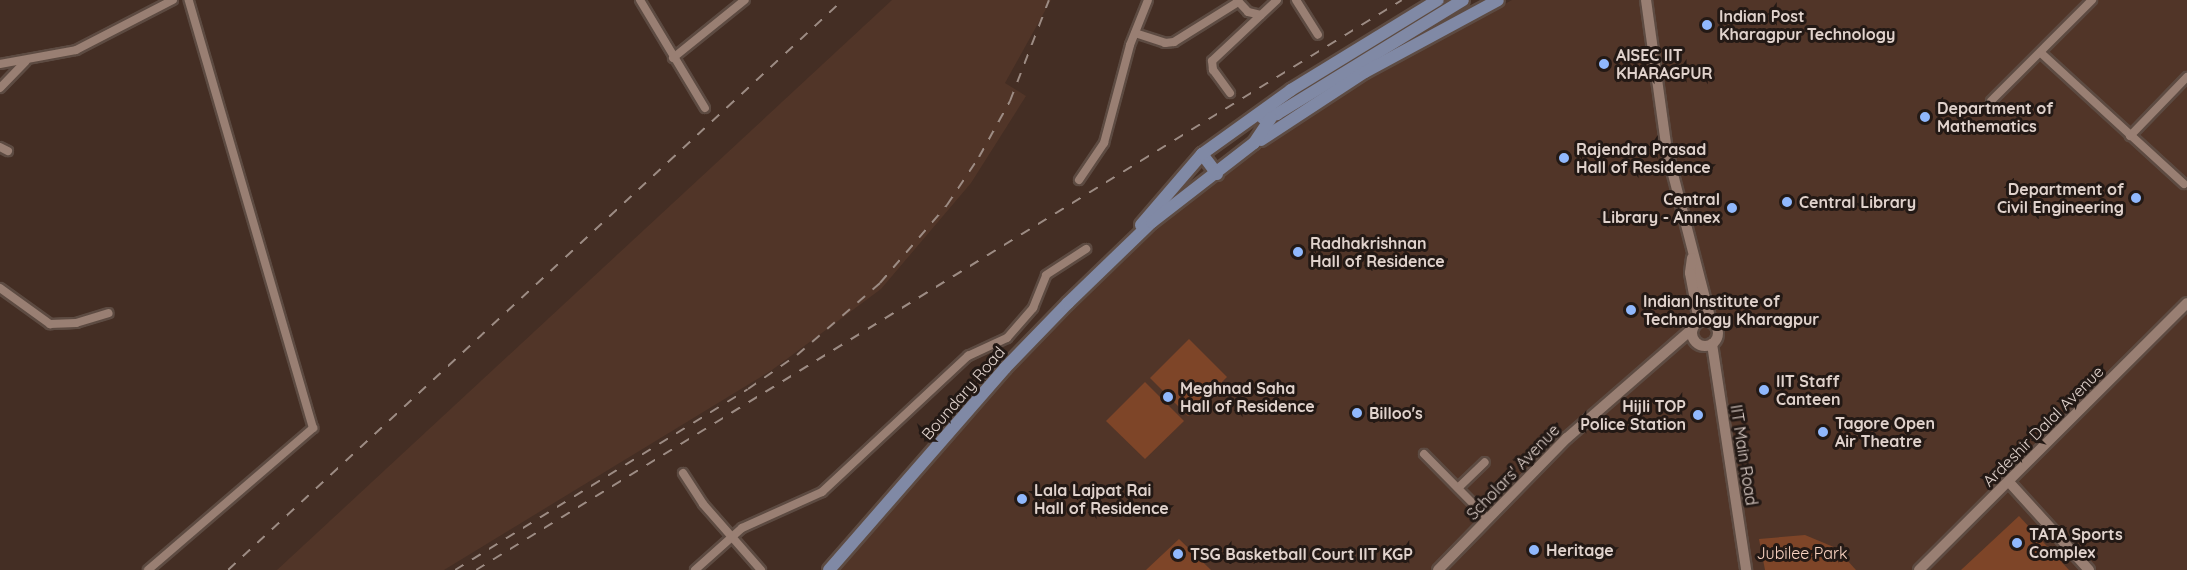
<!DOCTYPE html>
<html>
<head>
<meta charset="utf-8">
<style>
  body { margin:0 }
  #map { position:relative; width:2187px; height:570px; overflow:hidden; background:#442e24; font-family:Quicksand,sans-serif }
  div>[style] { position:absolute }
  .built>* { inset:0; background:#513528 }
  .green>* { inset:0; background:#7e4528 }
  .roads { filter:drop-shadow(2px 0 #5d4b42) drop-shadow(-2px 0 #5d4b42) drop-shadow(0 2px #5d4b42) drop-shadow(0 -2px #5d4b42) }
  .minor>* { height:8px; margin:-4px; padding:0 4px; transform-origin:4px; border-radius:4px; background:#997f73 }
  .tertiary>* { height:10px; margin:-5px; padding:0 5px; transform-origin:5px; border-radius:5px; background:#997f73 }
  .tertiary>.ring { margin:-5px; padding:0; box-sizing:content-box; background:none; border:10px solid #997f73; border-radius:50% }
  .primary>* { height:12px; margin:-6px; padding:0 6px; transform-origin:6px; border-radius:6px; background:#8089a5 }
  .rail>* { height:2px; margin-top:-1px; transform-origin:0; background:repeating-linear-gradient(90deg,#9d8c84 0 10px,transparent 0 20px) }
  .dots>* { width:16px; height:16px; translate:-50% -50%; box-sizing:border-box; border:3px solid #231915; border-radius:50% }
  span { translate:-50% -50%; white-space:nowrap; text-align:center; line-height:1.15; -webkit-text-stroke:6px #231915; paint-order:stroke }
  .poi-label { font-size:16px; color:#e0d2cc; font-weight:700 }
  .left { translate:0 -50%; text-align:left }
  .right { translate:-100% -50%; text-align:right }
  .street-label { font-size:16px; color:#e0d2cc }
  .park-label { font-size:16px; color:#fad3c1 }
</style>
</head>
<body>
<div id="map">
  <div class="built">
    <i style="clip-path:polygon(892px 0,1051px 0,1005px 83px,1026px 96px,971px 183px,881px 289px,772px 370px,444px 570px,277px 570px)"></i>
    <i style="clip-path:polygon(1512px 0,2187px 0,2187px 570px,835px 570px,1014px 365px,1128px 257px,1129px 249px,1161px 220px,1326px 101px)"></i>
  </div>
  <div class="green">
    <i style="clip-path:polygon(1189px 339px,1227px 377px,1188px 416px,1150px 378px)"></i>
    <i style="clip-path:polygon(1145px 382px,1184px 421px,1145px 459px,1106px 421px)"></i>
    <i style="clip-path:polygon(2019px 516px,2069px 570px,1961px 570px)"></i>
    <i style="clip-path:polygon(1805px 535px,1836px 548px,1856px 570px,1765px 570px,1759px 539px)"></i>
    <i style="clip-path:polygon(1179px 539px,1211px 570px,1146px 570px)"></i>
  </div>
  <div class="roads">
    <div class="minor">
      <i style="left:640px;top:0;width:126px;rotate:59deg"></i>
      <i style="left:1237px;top:0;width:16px;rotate:47deg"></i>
      <i style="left:1248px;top:12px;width:13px;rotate:13deg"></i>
      <i style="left:1296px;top:0;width:41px;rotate:57.8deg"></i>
      <i style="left:1135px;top:33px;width:32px;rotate:18deg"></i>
      <i style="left:1165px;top:43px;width:9px;rotate:-6deg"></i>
      <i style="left:1174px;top:42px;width:75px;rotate:-32deg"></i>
      <i style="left:2041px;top:53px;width:194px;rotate:42.5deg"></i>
      <i style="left:673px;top:58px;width:92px;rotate:-38.9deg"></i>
      <i style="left:0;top:64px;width:77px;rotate:-10.4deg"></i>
      <i style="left:76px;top:50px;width:109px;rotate:-27.3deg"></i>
      <i style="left:0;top:88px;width:37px;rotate:-46deg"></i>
      <i style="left:1230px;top:93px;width:29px;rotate:-126deg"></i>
      <i style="left:1213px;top:70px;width:9px;rotate:-96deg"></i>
      <i style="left:1212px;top:61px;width:89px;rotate:-43.2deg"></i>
      <i style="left:1991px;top:101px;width:143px;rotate:-45deg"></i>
      <i style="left:2130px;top:136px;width:82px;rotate:-46deg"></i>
      <i style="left:0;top:147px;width:9px;rotate:27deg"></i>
      <i style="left:1079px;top:180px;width:45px;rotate:-56deg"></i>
      <i style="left:1104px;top:143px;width:101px;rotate:-75.1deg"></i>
      <i style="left:1130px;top:45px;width:48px;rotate:-68.2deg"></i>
      <i style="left:0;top:288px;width:62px;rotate:35.8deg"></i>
      <i style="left:50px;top:324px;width:26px;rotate:-2deg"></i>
      <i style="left:76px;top:323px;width:34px;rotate:-17deg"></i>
      <i style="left:1424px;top:454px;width:91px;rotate:45.4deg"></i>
      <i style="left:683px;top:473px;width:37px;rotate:57deg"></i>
      <i style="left:703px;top:504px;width:88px;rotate:48.7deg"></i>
      <i style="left:1458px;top:488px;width:37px;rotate:-44deg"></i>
      <i style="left:148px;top:570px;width:218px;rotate:-40.7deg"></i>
      <i style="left:313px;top:428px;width:446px;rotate:-106.2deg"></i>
      <i style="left:695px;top:570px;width:63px;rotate:-41.8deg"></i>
      <i style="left:742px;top:528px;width:88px;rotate:-24.2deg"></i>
      <i style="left:822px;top:492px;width:200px;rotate:-43deg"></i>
      <i style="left:968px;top:356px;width:43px;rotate:-24.8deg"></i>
      <i style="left:1007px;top:338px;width:40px;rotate:-49deg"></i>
      <i style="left:1033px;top:308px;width:35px;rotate:-68deg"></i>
      <i style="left:1046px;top:275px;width:48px;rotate:-33deg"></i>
    </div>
    <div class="tertiary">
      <i style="left:1646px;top:0;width:152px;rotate:82.1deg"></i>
      <i style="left:1667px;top:151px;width:176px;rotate:75.5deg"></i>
      <i style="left:1692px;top:258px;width:15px;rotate:98deg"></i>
      <i style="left:1690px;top:273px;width:49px;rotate:79.4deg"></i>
      <i class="ring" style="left:1692px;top:320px;width:16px;height:16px"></i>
      <i style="left:1712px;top:344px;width:229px;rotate:81.4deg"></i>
      <i style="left:2009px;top:482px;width:119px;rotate:47.7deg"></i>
      <i style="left:1438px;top:570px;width:185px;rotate:-45.7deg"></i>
      <i style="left:1567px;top:438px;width:167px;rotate:-41.1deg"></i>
      <i style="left:1919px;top:570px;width:378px;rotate:-44.9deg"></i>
    </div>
    <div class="primary">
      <i style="left:1263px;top:118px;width:15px;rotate:-16deg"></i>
      <i style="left:1277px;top:114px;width:218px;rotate:-31.5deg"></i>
      <i style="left:1261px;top:140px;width:124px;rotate:-33.2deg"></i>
      <i style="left:1365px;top:72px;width:151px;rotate:-28.4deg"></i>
      <i style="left:1202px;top:154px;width:25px;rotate:53deg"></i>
      <i style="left:1141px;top:225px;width:94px;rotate:-49.3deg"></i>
      <i style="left:1202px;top:154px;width:110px;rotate:-35.7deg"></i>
      <i style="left:1291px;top:90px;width:172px;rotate:-31.5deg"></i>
      <i style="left:829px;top:570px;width:268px;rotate:-48.9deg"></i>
      <i style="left:1005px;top:368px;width:91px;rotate:-45.9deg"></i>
      <i style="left:1068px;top:303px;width:117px;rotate:-44deg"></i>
      <i style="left:1152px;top:222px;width:129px;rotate:-37.8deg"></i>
      <i style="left:1254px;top:143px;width:30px;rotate:-56deg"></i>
    </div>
  </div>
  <div class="rail">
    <i style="left:228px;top:570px;width:839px;rotate:-42.83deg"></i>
    <i style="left:455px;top:570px;width:344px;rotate:-31.7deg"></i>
    <i style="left:748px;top:389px;width:60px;rotate:-34.8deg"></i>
    <i style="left:797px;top:355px;width:110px;rotate:-40.9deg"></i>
    <i style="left:880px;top:283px;width:103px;rotate:-49.3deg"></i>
    <i style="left:947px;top:205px;width:58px;rotate:-56.3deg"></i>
    <i style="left:979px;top:157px;width:64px;rotate:-61deg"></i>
    <i style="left:1010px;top:101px;width:108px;rotate:-68.9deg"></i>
    <i style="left:476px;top:570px;width:1087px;rotate:-31.61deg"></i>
  </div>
  <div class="dots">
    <i style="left:1707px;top:25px;background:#90b8fd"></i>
    <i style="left:1604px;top:64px;background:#90b8fd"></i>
    <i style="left:1925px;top:117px;background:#90b8fd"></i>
    <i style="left:1564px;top:158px;background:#90b8fd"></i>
    <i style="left:2136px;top:198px;background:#90b8fd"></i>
    <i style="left:1787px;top:202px;background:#90b8fd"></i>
    <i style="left:1732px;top:208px;background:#90b8fd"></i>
    <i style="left:1298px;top:252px;background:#90b8fd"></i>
    <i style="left:1631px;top:310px;background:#90b8fd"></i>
    <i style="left:1764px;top:390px;background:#90b8fd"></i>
    <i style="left:1168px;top:397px;background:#90b8fd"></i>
    <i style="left:1357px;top:413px;background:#90b8fd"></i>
    <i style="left:1698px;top:415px;background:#90b8fd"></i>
    <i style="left:1823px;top:432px;background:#90b8fd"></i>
    <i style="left:1022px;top:499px;background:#90b8fd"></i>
    <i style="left:2017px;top:543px;background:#90b8fd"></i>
    <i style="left:1534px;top:550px;background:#90b8fd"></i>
    <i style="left:1178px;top:554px;background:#90b8fd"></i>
  </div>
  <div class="poi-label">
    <span class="left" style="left:1719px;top:25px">Indian Post<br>Kharagpur Technology</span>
    <span class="left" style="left:1616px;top:64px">AISEC IIT<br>KHARAGPUR</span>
    <span class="left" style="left:1937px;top:117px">Department of<br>Mathematics</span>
    <span class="left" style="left:1576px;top:158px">Rajendra Prasad<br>Hall of Residence</span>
    <span class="right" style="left:2124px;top:198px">Department of<br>Civil Engineering</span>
    <span class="right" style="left:1720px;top:208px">Central<br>Library - Annex</span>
    <span class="left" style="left:1799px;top:202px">Central Library</span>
    <span class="left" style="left:1310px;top:252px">Radhakrishnan<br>Hall of Residence</span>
    <span class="left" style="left:1643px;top:310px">Indian Institute of<br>Technology Kharagpur</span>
    <span class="left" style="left:1776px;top:390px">IIT Staff<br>Canteen</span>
    <span class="left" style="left:1180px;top:397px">Meghnad Saha<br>Hall of Residence</span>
    <span class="right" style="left:1686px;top:415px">Hijli TOP<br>Police Station</span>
    <span class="left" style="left:1369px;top:413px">Billoo's</span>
    <span class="left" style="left:1835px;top:432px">Tagore Open<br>Air Theatre</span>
    <span class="left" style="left:1034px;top:499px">Lala Lajpat Rai<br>Hall of Residence</span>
    <span class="left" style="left:2029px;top:543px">TATA Sports<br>Complex</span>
    <span class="left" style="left:1546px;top:550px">Heritage</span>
    <span class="left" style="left:1190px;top:554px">TSG Basketball Court IIT KGP</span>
  </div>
  <div class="street-label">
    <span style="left:963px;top:393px;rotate:-49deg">Boundary Road</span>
    <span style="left:2043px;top:426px;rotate:-45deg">Ardeshir Dalal Avenue</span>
    <span style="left:1744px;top:455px;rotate:81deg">IIT Main Road</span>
    <span style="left:1513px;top:472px;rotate:-46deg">Scholars' Avenue</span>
  </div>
  <div class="park-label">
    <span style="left:1802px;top:553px">Jubilee Park</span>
  </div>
</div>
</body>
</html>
